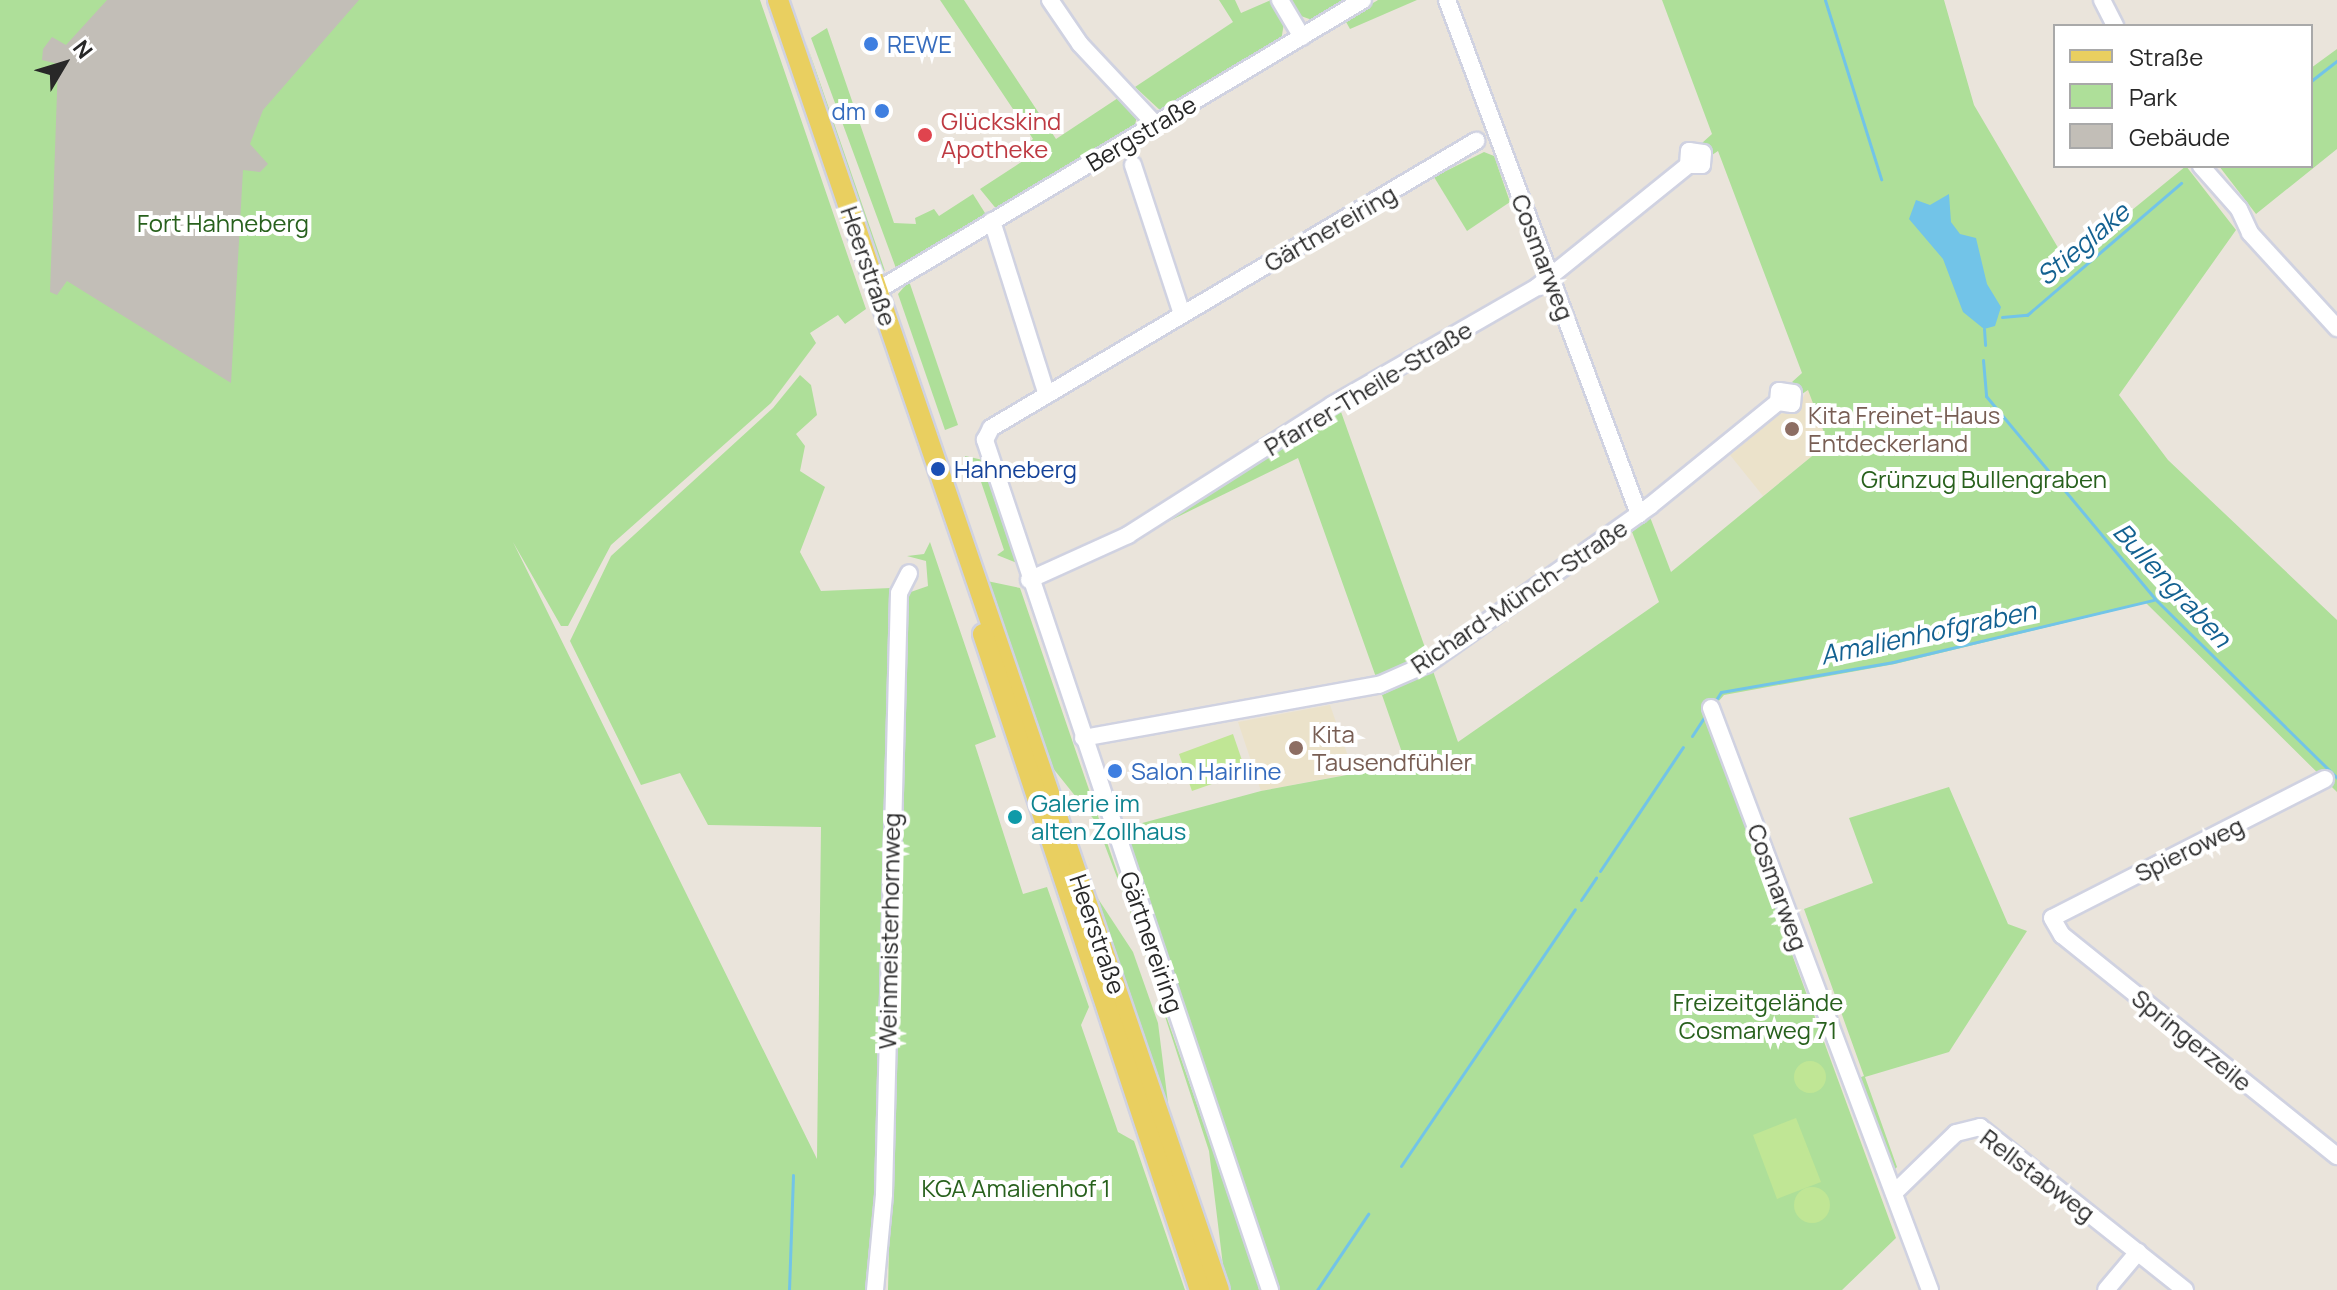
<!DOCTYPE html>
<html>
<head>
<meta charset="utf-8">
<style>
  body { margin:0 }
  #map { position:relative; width:2337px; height:1290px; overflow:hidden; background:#eae4db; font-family:Manrope,sans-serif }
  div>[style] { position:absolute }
  .education>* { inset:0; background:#ebe2ca }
  .green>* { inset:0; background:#aedf99 }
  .pitch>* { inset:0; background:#c0e695 }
  .round { border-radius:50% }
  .water>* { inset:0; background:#72c4e8 }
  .stream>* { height:3px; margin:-1.5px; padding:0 1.5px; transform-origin:1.5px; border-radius:1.5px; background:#72c4e8 }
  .building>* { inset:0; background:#c2beb7 }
  .roads { filter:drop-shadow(2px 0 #d0d2e1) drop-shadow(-2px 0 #d0d2e1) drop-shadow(0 2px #d0d2e1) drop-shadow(0 -2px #d0d2e1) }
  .minor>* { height:16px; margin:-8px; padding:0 8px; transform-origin:8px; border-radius:8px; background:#fff }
  .major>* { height:20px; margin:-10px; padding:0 10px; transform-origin:10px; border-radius:10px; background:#e9cf60 }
  .dots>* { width:22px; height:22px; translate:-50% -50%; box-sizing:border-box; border:4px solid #fff; border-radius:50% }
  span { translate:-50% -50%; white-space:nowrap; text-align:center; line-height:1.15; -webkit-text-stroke:8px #fff; paint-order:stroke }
  .shop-label { font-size:24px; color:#366cbe }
  .left { translate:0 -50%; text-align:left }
  .right { translate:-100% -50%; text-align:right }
  .health-label { font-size:24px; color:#be3a42 }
  .street-label { font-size:24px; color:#282828 }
  .park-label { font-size:24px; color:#28611d }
  .education-label { font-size:24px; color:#785e54 }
  .transit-label { font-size:24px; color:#164399 }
  .culture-label { font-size:24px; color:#0d838f }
  .water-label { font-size:26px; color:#136191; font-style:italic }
  .legend { position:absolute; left:2053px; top:24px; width:260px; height:144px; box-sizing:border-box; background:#fff; border:2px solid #a9a9a9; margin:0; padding:10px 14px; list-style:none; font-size:24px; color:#282828 }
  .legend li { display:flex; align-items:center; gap:16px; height:40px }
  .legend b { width:40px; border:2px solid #a9a9a9 }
  .north { position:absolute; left:24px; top:24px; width:80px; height:80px; -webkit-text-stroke:6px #fff; paint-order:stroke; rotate:52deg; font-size:22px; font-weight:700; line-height:32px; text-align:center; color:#282828 }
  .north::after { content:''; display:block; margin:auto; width:28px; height:36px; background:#282828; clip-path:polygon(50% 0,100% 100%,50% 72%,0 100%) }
</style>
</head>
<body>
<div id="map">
  <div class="education">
    <i style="clip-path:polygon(1808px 389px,1828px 443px,1763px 496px,1730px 455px,1780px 414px,1796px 410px)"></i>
    <i style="clip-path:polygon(1330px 705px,1354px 773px,1261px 791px,1238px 722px)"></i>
  </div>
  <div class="green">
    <i style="clip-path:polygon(0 0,760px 0,866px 309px,845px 324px,838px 315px,810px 333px,816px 343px,771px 403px,611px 545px,568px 626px,561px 626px,513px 542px,817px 1159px,821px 827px,708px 825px,680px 773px,641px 785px,570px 641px,611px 556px,773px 408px,800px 375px,811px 385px,817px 415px,796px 434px,805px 446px,800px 471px,825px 487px,800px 552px,821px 591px,891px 588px,876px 1290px,0 1290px)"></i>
    <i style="clip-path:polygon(940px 0,964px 0,1056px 139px,1118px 98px,1137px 116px,1134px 129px,998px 211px,980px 189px,1032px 155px,1026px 145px,1033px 139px)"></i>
    <i style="clip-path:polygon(1219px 0,1235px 0,1241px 13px,1271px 0,1284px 23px,1281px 41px,1162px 112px,1135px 87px,1233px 22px)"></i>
    <i style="clip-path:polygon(1289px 0,1352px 0,1315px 21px,1298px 15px)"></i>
    <i style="clip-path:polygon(1378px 0,1417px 0,1350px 29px,1345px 20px)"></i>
    <i style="clip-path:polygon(1662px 0,1944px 0,1974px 105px,2067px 263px,2186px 166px,2236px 230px,2119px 395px,2168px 460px,2337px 620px,2337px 792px,2146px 603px,1895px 664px,1724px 695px,1705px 717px,1896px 1238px,1842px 1290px,1277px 1290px,1120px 829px,1261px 791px,1406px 764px,1382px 695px,1433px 671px,1458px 742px,1659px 602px,1632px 532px,1650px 517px,1671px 572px,1828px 443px,1808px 390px,1802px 394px,1792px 382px,1802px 373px,1718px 151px,1712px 155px,1702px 143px,1712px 134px)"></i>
    <i style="clip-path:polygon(827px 28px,894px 223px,916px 224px,915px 218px,934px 209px,939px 216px,973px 194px,985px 213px,985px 218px,897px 271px,811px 38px)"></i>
    <i style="clip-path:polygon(806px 42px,883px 265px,885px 271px,880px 267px)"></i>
    <i style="clip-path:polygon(2337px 49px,2337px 149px,2256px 214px,2219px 166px,2311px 166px,2311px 68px)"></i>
    <i style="clip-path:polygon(1484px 152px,1494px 156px,1510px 202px,1467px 231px,1434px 177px)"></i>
    <i style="clip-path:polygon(909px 281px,958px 425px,945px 430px,898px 294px)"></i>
    <i style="clip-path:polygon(1340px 409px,1428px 656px,1377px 680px,1298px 458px,1116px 547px)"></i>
    <i style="clip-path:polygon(965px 456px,983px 460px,1017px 563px,997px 555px,1004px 550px,975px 464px,966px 464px)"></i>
    <i style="clip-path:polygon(930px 542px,996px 737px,975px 745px,1023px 894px,1047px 887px,1089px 1007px,1081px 1025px,1118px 1132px,1134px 1141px,1185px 1290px,888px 1290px,905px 594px,928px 586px,926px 561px,907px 556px,924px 554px)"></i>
    <i style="clip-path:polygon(987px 581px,1020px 588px,1137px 930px,1096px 822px,1044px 757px)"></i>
    <i style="clip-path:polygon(1949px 787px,2008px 924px,2027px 931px,1949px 1052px,1865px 1077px,1897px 1167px,1892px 1172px,1853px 1080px,1864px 1076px,1804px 909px,1873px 883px,1849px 818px)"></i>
    <i style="clip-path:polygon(1093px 891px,1133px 952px,1158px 1023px,1170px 1119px)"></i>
    <i style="clip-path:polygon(1142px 946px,1255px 1272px,1259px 1290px,1226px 1290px,1209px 1151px)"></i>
  </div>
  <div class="pitch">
    <i style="clip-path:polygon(1233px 734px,1246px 772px,1192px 791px,1179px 754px)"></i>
    <i class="round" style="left:1794px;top:1061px;width:32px;height:32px"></i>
    <i style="clip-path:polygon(1796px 1118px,1821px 1182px,1777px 1199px,1753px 1135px)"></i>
    <i class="round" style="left:1794px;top:1187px;width:36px;height:36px"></i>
  </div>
  <div class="water">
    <i style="clip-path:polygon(1949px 194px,1951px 222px,1960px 234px,1976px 238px,1987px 284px,2001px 307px,1995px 326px,1984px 329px,1963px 312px,1943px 259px,1909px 219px,1916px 200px,1930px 205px)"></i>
  </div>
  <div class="stream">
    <i style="left:1825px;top:0;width:188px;rotate:72.6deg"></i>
    <i style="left:2311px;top:81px;width:33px;rotate:-38deg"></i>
    <i style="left:2002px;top:317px;width:25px;rotate:-5deg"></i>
    <i style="left:2027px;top:315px;width:203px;rotate:-40.6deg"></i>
    <i style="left:1984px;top:329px;width:16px;rotate:86deg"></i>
    <i style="left:1983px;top:360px;width:36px;rotate:85deg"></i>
    <i style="left:1986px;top:396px;width:264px;rotate:50.2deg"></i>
    <i style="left:2155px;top:599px;width:255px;rotate:44.5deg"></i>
    <i style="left:1714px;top:703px;width:13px;rotate:-58deg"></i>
    <i style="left:1721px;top:692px;width:175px;rotate:-9.9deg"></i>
    <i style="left:1893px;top:662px;width:268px;rotate:-13.4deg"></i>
    <i style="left:1692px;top:736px;width:27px;rotate:-57deg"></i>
    <i style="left:1600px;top:871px;width:149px;rotate:-56.2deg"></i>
    <i style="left:1581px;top:900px;width:27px;rotate:-56deg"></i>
    <i style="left:1401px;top:1166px;width:310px;rotate:-55.9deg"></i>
    <i style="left:789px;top:1290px;width:115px;rotate:-88deg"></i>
    <i style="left:1317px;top:1290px;width:92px;rotate:-56.1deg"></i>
  </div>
  <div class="building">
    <i style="clip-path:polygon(107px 0,359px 0,263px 110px,250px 144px,268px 164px,260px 172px,243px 170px,231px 383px,67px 281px,57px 295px,50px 292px,58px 64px,42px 60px,43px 49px,52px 37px,66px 45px)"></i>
  </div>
  <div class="roads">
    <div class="minor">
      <i style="left:1050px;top:0;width:53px;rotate:55.7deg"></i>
      <i style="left:1080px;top:44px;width:110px;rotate:46.8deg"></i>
      <i style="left:1280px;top:0;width:43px;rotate:59.3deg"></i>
      <i style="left:1447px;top:0;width:549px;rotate:69.52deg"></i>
      <i style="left:2102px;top:0;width:29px;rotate:63deg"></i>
      <i style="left:1133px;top:165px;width:157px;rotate:71.8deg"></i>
      <i style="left:2201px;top:166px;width:57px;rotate:48.5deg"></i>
      <i style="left:2239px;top:209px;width:26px;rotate:65deg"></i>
      <i style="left:2250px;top:233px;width:129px;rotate:47.5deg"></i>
      <i style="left:992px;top:221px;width:182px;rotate:72.5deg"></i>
      <i style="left:878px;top:290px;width:565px;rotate:-30.88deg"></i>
      <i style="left:1029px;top:580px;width:109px;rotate:-24.4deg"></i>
      <i style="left:1128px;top:535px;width:242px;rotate:-32.5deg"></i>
      <i style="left:1332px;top:405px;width:237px;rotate:-29.9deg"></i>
      <i style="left:1537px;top:287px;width:194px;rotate:-38.9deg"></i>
      <i style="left:1688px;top:165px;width:14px;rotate:-86deg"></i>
      <i style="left:1689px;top:151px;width:14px;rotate:8deg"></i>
      <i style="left:1703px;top:153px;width:12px;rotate:95deg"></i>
      <i style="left:1702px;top:165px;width:14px;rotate:180deg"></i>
      <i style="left:1711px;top:708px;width:622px;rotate:69.38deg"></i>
      <i style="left:1083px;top:738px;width:301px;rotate:-10.2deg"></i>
      <i style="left:1379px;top:685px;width:52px;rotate:-23.6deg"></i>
      <i style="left:1427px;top:664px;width:273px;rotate:-35.3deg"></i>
      <i style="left:1650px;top:506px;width:165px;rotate:-39.1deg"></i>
      <i style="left:1778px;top:402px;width:11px;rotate:-85deg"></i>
      <i style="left:1779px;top:391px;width:14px;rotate:8deg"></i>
      <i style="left:1793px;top:393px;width:11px;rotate:95deg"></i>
      <i style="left:1792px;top:404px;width:14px;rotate:-172deg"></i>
      <i style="left:2325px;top:779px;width:306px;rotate:153deg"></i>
      <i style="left:2052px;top:918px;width:20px;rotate:60deg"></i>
      <i style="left:2062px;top:935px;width:353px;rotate:38.8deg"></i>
      <i style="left:1894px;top:1193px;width:86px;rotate:-44.1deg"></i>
      <i style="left:1956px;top:1133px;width:25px;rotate:-14deg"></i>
      <i style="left:1980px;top:1127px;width:262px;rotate:38.5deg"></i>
      <i style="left:875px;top:1290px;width:96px;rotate:-84.6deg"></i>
      <i style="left:884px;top:1194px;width:601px;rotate:-88.57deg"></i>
      <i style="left:899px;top:593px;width:22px;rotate:-63deg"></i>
      <i style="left:1270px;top:1290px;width:897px;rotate:-108.54deg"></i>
      <i style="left:985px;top:440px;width:13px;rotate:-63deg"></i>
      <i style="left:991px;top:428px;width:564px;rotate:-30.62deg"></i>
      <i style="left:2106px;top:1290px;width:50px;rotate:-49.9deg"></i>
    </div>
    <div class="major">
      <i style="left:778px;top:0;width:1363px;rotate:71.13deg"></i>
      <i style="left:983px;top:634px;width:691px;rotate:71.7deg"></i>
    </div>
  </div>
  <div class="dots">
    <i style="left:871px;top:44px;background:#3f7fe0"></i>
    <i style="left:882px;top:111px;background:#3f7fe0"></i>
    <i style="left:925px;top:135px;background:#e0444e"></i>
    <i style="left:1792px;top:429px;background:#8d6e63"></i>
    <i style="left:938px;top:469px;background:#1a4fb4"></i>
    <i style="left:1296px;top:748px;background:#8d6e63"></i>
    <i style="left:1115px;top:771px;background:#3f7fe0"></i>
    <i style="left:1015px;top:817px;background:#0f9aa8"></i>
  </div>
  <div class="shop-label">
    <span class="left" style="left:887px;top:44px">REWE</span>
    <span class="right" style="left:866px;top:111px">dm</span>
    <span class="left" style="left:1131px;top:771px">Salon Hairline</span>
  </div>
  <div class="health-label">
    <span class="left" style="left:941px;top:135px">Glückskind<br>Apotheke</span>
  </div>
  <div class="street-label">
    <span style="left:1141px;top:133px;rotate:-31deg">Bergstraße</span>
    <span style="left:1330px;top:228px;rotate:-30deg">Gärtnereiring</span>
    <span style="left:1543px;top:257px;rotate:69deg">Cosmarweg</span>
    <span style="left:869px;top:266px;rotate:71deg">Heerstraße</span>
    <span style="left:1368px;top:388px;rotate:-31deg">Pfarrer-Theile-Straße</span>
    <span style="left:1519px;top:596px;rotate:-34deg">Richard-Münch-Straße</span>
    <span style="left:2189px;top:849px;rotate:-26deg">Spieroweg</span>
    <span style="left:1778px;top:887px;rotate:70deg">Cosmarweg</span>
    <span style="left:889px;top:931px;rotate:-89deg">Weinmeisterhornweg</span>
    <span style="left:1098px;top:934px;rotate:71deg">Heerstraße</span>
    <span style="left:1152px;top:942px;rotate:71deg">Gärtnereiring</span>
    <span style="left:2192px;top:1040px;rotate:39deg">Springerzeile</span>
    <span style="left:2038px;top:1175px;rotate:37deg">Rellstabweg</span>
  </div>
  <div class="park-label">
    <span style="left:223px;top:223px">Fort Hahneberg</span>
    <span style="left:1984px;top:479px">Grünzug Bullengraben</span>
    <span style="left:1758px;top:1016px">Freizeitgelände<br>Cosmarweg 71</span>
    <span style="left:1016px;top:1188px">KGA Amalienhof 1</span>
  </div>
  <div class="education-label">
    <span class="left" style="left:1808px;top:429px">Kita Freinet-Haus<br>Entdeckerland</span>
    <span class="left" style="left:1312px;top:748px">Kita<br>Tausendfühler</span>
  </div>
  <div class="transit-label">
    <span class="left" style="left:954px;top:469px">Hahneberg</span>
  </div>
  <div class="culture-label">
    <span class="left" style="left:1031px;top:817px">Galerie im<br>alten Zollhaus</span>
  </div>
  <div class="water-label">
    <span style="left:2083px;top:244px;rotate:-40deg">Stieglake</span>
    <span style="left:2172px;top:585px;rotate:47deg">Bullengraben</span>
    <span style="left:1928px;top:633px;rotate:-12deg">Amalienhofgraben</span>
  </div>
  <ul class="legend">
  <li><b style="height:10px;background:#e9cf60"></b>Straße</li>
  <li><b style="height:22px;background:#aedf99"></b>Park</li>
  <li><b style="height:22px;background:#c2beb7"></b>Gebäude</li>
  </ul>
  <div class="north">N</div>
</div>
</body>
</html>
